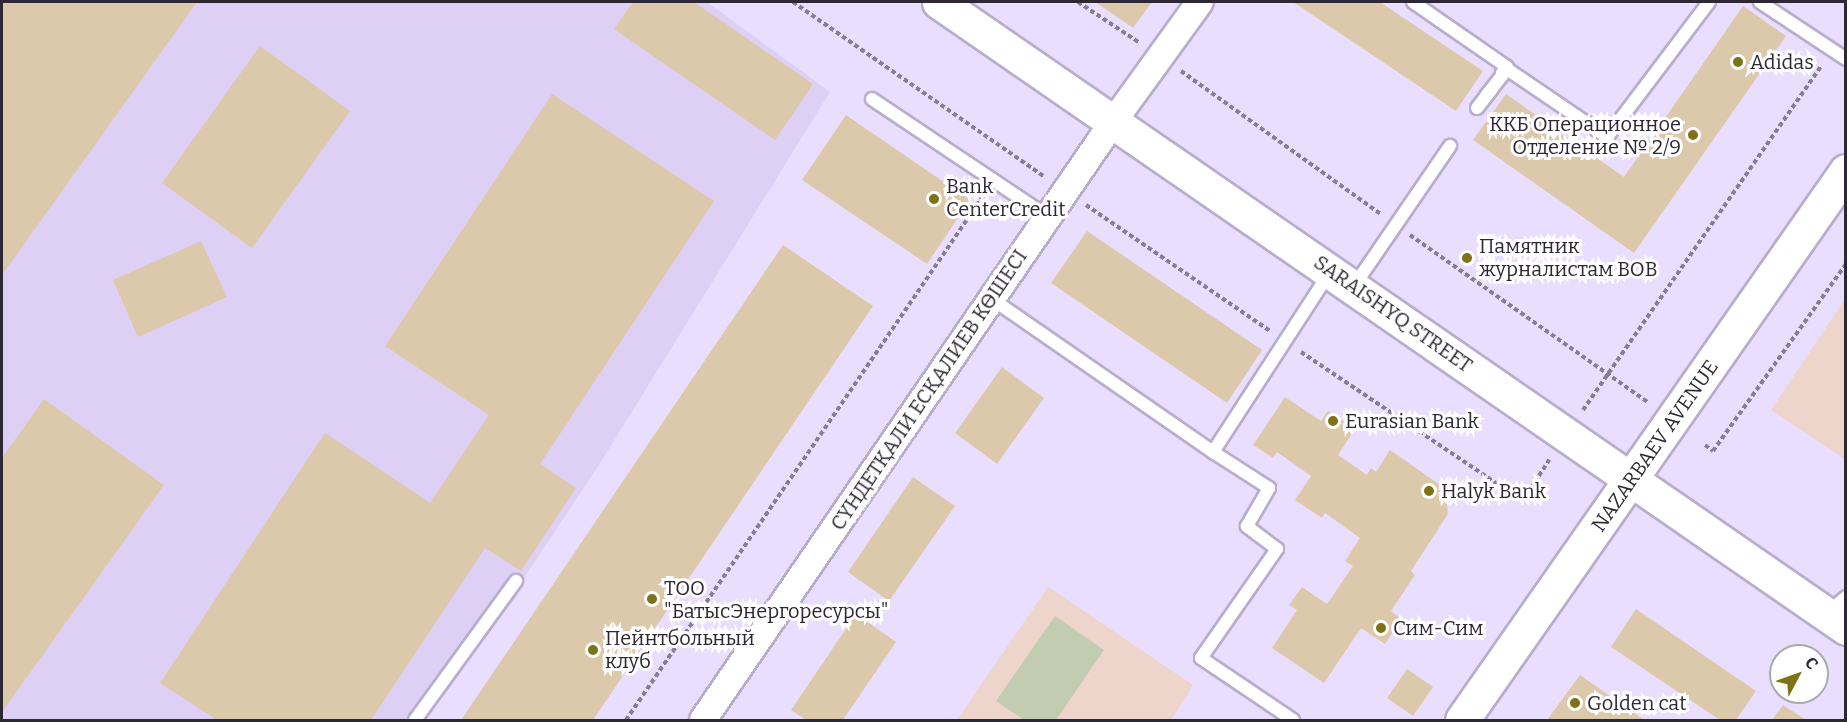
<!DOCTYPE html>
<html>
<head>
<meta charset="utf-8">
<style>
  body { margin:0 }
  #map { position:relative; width:1847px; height:722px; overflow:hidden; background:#eadefe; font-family:Bitter,serif }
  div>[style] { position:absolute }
  .built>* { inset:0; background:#decff5 }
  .education>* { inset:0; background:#edd5cb }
  .green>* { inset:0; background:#c1ccb1 }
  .building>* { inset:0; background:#dcc9ac }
  .path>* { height:4px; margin-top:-2px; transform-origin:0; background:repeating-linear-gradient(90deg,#867e93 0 4.5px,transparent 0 7.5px) }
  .roads { filter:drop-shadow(2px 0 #b9adcc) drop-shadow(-2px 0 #b9adcc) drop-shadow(0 2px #b9adcc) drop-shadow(0 -2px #b9adcc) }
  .lane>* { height:12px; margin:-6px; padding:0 6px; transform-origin:6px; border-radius:6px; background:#fff }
  .street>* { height:26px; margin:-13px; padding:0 13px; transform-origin:13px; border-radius:13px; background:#fff }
  .secondary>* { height:33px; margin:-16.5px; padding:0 16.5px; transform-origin:16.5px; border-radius:16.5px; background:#fff }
  .dots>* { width:16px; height:16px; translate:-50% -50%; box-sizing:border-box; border:3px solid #fff; border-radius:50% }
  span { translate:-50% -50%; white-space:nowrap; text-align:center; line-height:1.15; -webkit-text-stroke:6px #fff; paint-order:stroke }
  .poi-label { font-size:20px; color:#2d2834 }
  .left { translate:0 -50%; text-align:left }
  .right { translate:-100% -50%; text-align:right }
  .street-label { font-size:20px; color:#2d2834 }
  .frame { position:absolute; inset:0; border:3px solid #2d2834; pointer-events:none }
  .north { position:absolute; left:1769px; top:644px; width:60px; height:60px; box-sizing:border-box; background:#fff; border:2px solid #aba9ae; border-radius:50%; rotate:49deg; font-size:16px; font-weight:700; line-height:24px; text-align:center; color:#2d2834 }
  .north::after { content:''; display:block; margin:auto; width:21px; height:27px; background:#7d7316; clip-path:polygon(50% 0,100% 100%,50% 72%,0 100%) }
</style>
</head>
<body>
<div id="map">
  <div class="built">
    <i style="clip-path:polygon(2px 2px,707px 2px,830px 92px,602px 460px,514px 593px,423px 720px,2px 720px)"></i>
  </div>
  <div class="education">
    <i style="clip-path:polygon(1845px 299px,1845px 459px,1771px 410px)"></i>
    <i style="clip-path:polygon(1048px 587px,1193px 685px,1171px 720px,957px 720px)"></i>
  </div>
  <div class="green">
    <i style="clip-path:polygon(1055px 616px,1104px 650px,1056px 720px,1024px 720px,996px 701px)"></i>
  </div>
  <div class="building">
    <i style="clip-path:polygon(2px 2px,197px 2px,2px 275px)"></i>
    <i style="clip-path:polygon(633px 2px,694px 2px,813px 84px,775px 140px,614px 29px)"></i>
    <i style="clip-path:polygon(1095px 2px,1152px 2px,1133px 28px)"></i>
    <i style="clip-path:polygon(1293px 2px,1380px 2px,1483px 71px,1456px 111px)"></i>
    <i style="clip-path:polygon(1743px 6px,1786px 36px,1634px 253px,1473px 140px,1506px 94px,1624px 177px)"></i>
    <i style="clip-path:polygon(260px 46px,350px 111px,252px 248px,162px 183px)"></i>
    <i style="clip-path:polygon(552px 94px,714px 201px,540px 464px,576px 488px,521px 571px,485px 548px,371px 720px,217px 720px,160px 683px,325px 433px,430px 503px,489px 415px,385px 346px)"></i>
    <i style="clip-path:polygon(846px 115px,970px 200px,927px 264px,802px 180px)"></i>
    <i style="clip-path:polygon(1087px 231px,1262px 350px,1227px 403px,1051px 283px)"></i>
    <i style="clip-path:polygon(201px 241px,227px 297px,138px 337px,113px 280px)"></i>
    <i style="clip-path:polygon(783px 245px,873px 306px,593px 720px,461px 720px)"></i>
    <i style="clip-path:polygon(1002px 367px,1044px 398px,997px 464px,955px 433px)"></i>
    <i style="clip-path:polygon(1285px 397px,1321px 421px,1328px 411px,1355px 429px,1338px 455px,1367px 475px,1371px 468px,1376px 472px,1390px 450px,1446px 489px,1448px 514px,1411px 571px,1415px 575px,1391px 611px,1401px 619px,1385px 644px,1361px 628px,1324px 683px,1272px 648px,1297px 610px,1289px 605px,1302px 587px,1327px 604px,1353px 566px,1345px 561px,1360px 538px,1325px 513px,1322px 518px,1295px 500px,1311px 476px,1277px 452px,1273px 458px,1253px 445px)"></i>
    <i style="clip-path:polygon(44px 399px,164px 485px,2px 712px,2px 458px)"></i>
    <i style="clip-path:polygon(913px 477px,955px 506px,889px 601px,848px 572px)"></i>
    <i style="clip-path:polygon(1636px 609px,1756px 691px,1736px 720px,1720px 720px,1611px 647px)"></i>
    <i style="clip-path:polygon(856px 614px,896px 642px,843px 720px,806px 720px,791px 710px)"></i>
    <i style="clip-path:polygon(1407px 669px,1433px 687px,1413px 716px,1387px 698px)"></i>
    <i style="clip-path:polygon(1580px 675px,1644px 720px,1547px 720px)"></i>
    <i style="clip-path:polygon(1783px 705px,1806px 720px,1772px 720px)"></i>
  </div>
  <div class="path">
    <i style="left:793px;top:2px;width:307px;rotate:34.8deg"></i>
    <i style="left:1078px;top:2px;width:74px;rotate:33.5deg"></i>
    <i style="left:1181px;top:71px;width:247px;rotate:35.6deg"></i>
    <i style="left:1086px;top:205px;width:223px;rotate:34.4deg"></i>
    <i style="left:1410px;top:235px;width:291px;rotate:35.1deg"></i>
    <i style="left:1301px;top:352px;width:267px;rotate:33.9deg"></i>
    <i style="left:1523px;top:501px;width:49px;rotate:-57.6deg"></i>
    <i style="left:1583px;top:410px;width:418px;rotate:-55.3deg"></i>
    <i style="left:1705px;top:445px;width:10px;rotate:37deg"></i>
    <i style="left:1713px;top:451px;width:229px;rotate:-54.6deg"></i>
    <i style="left:626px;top:720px;width:634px;rotate:-55.73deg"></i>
  </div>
  <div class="roads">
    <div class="lane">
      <i style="left:1413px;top:2px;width:114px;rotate:34.7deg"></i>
      <i style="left:1507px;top:67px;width:8px;rotate:130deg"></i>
      <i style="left:1760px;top:2px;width:103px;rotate:33.5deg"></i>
      <i style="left:1486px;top:96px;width:34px;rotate:-52deg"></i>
      <i style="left:1507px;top:69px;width:121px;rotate:34.2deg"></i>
      <i style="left:1607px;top:137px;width:169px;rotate:-52.9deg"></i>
      <i style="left:872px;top:99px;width:212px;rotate:33.8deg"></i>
      <i style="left:1477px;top:108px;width:23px;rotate:-52deg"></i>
      <i style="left:1354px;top:286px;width:170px;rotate:-55.6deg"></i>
      <i style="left:992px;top:299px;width:269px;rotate:34.7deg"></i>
      <i style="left:1827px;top:613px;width:25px;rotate:-40deg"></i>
      <i style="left:415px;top:720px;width:172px;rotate:-54deg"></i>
      <i style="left:1293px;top:720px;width:111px;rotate:-146deg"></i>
      <i style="left:1201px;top:658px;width:133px;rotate:-55.1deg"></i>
      <i style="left:1277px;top:549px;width:38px;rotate:-143deg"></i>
      <i style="left:1247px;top:526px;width:44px;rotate:-59.9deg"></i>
      <i style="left:1269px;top:488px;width:67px;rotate:-147.3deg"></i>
      <i style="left:1213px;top:452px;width:215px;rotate:-57deg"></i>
    </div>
    <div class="street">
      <i style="left:703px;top:720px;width:725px;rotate:-55.56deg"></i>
      <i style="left:1113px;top:122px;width:148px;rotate:-54.1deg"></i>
    </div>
    <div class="secondary">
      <i style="left:939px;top:2px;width:1102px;rotate:34.61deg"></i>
      <i style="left:1462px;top:720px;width:670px;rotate:-55.03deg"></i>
    </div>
  </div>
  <div class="dots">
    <i style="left:1738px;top:62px;background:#7d7316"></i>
    <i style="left:1693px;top:135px;background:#7d7316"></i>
    <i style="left:934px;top:199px;background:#7d7316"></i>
    <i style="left:1467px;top:258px;background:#7d7316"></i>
    <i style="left:1333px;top:421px;background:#7d7316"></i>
    <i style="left:1429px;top:491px;background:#7d7316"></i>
    <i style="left:652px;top:599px;background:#7d7316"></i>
    <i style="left:1381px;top:628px;background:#7d7316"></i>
    <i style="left:593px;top:650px;background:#7d7316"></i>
    <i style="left:1575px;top:703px;background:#7d7316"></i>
  </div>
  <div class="poi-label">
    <span class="left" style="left:1750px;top:62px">Adidas</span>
    <span class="right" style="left:1681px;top:136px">ККБ Операционное<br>Отделение № 2/9</span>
    <span class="left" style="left:946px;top:198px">Bank<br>CenterCredit</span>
    <span class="left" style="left:1479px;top:258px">Памятник<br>журналистам ВОВ</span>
    <span class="left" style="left:1345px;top:421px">Eurasian Bank</span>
    <span class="left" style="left:1441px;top:491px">Halyk Bank</span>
    <span class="left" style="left:664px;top:600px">ТОО<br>"БатысЭнергоресурсы"</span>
    <span class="left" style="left:1393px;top:628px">Сим-Сим</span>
    <span class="left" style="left:605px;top:650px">Пейнтбольный<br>клуб</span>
    <span class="left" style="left:1587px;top:703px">Golden cat</span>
  </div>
  <div class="street-label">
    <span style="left:1393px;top:314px;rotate:35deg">SARAISHYQ STREET</span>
    <span style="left:929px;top:390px;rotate:-56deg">СҮНДЕТҚАЛИ ЕСҚАЛИЕВ КӨШЕСІ</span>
    <span style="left:1655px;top:446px;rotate:-55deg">NAZARBAEV AVENUE</span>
  </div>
  <div class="frame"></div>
  <div class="north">С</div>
</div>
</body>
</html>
